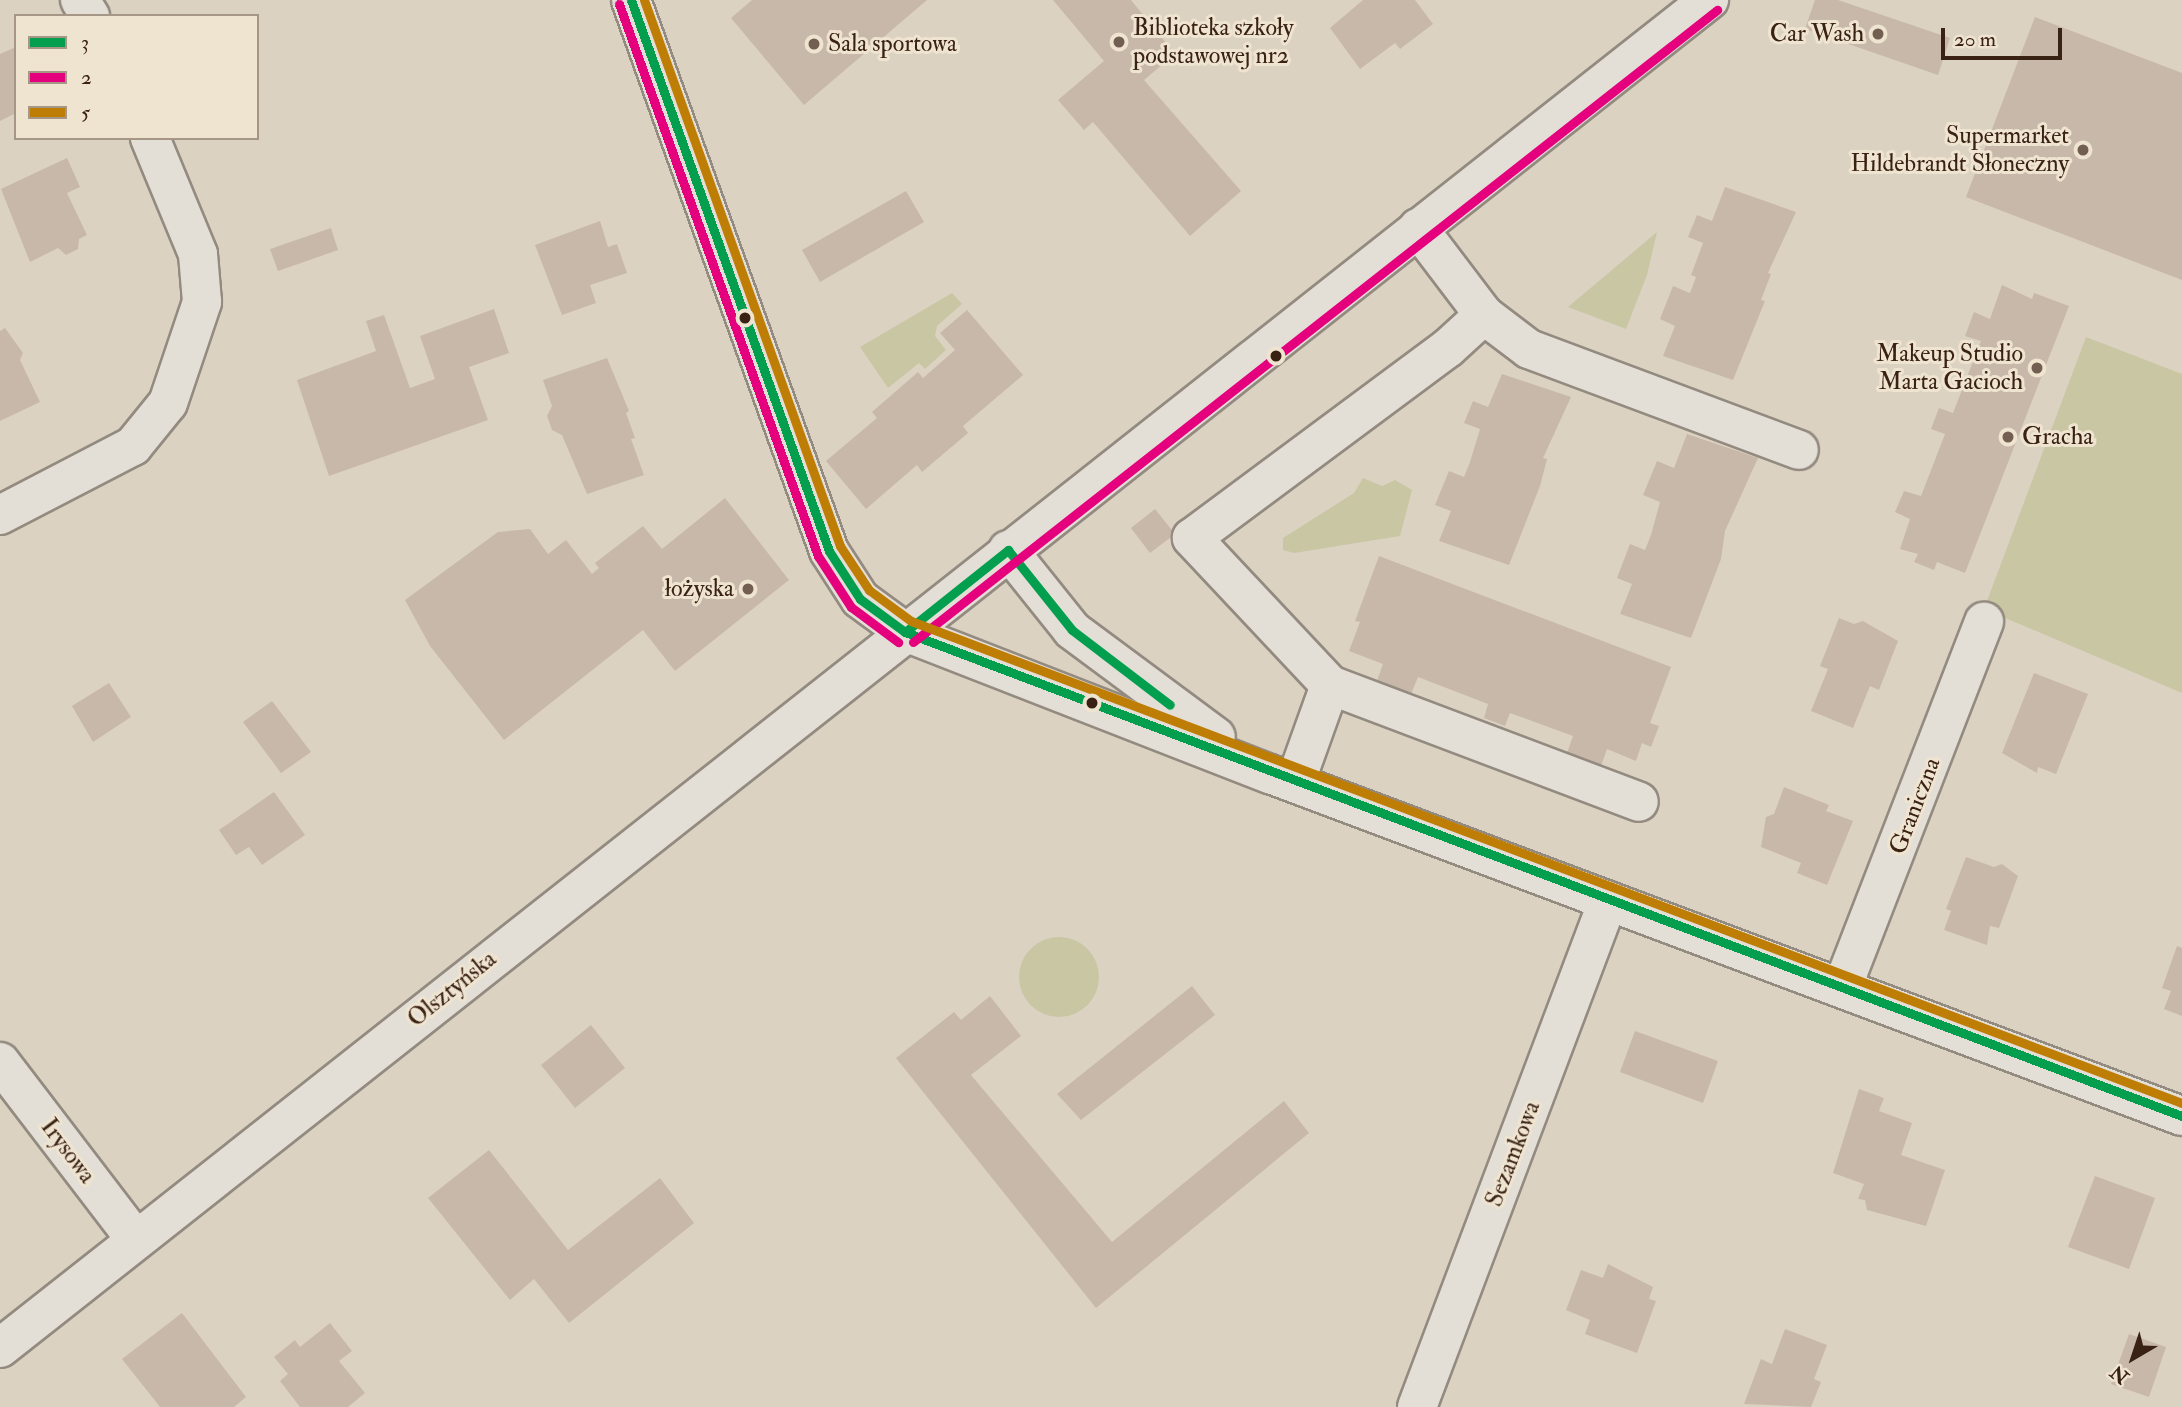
<!DOCTYPE html>
<html>
<head>
<meta charset="utf-8">
<style>
  body { margin:0 }
  #map { position:relative; width:2182px; height:1407px; overflow:hidden; background:#dcd2c2; font-family:"IM FELL Double Pica",serif }
  div>[style] { position:absolute }
  .green>* { inset:0; background:#c9c6a4 }
  .round { border-radius:50% }
  .building>* { inset:0; background:#c8b8aa }
  .roads { filter:drop-shadow(2px 0 #938a80) drop-shadow(-2px 0 #938a80) drop-shadow(0 2px #938a80) drop-shadow(0 -2px #938a80) }
  .minor>* { height:38px; margin:-19px; padding:0 19px; transform-origin:19px; border-radius:19px; background:#e4dfd6 }
  .tertiary>* { height:38px; margin:-19px; padding:0 19px; transform-origin:19px; border-radius:19px; background:#e4dfd6 }
  .bus-1>* { height:9px; margin:-4.5px; padding:0 4.5px; transform-origin:4.5px; border-radius:4.5px; background:#039f4e }
  .bus-2>* { height:9px; margin:-4.5px; padding:0 4.5px; transform-origin:4.5px; border-radius:4.5px; background:#e5007d }
  .bus-3>* { height:9px; margin:-4.5px; padding:0 4.5px; transform-origin:4.5px; border-radius:4.5px; background:#be7e06 }
  .dots>* { width:19px; height:19px; translate:-50% -50%; box-sizing:border-box; border:4px solid #efe4d0; border-radius:50% }
  span { translate:-50% -50%; white-space:nowrap; text-align:center; line-height:1.15; -webkit-text-stroke:6px #efe4d0; paint-order:stroke }
  .poi-label { font-size:24px; color:#392114 }
  .left { translate:0 -50%; text-align:left }
  .right { translate:-100% -50%; text-align:right }
  .street-label { font-size:24px; color:#392114 }
  .legend { position:absolute; left:14px; top:14px; width:245px; height:126px; box-sizing:border-box; background:#efe4d0; border:2px solid #a69685; margin:0; padding:9px 12px; list-style:none; font-size:21px; color:#392114 }
  .legend li { display:flex; align-items:center; gap:14px; height:35px }
  .legend b { width:35px; border:2px solid #a69685 }
  .north { position:absolute; left:2098px; top:1323px; width:70px; height:70px; -webkit-text-stroke:5px #efe4d0; paint-order:stroke; rotate:219deg; font-size:19px; font-weight:700; line-height:28px; text-align:center; color:#392114 }
  .north::after { content:''; display:block; margin:auto; width:24px; height:32px; background:#392114; clip-path:polygon(50% 0,100% 100%,50% 72%,0 100%) }
  .scale { position:absolute; left:1941px; top:28px; width:121px; height:32px; box-sizing:border-box; border:4px solid #392114; border-top:0; padding-left:9px; font-size:21px; line-height:24px; white-space:nowrap; color:#392114; -webkit-text-stroke:5px #efe4d0; paint-order:stroke }
</style>
</head>
<body>
<div id="map">
  <div class="green">
    <i style="clip-path:polygon(1657px 232px,1647px 275px,1626px 329px,1568px 307px)"></i>
    <i style="clip-path:polygon(952px 293px,962px 304px,937px 326px,935px 336px,946px 350px,925px 369px,919px 363px,888px 388px,860px 347px)"></i>
    <i style="clip-path:polygon(2086px 337px,2182px 374px,2182px 693px,1984px 609px)"></i>
    <i style="clip-path:polygon(1363px 478px,1382px 486px,1395px 480px,1412px 490px,1400px 536px,1294px 553px,1283px 550px,1283px 538px,1354px 493px)"></i>
    <i class="round" style="left:1019px;top:937px;width:80px;height:80px"></i>
  </div>
  <div class="building">
    <i style="clip-path:polygon(752px 0,927px 0,804px 105px,731px 18px)"></i>
    <i style="clip-path:polygon(1053px 0,1131px 0,1175px 54px,1144px 80px,1241px 191px,1190px 236px,1093px 122px,1084px 130px,1058px 100px,1104px 61px)"></i>
    <i style="clip-path:polygon(1363px 0,1415px 0,1433px 24px,1400px 49px,1395px 43px,1360px 69px,1330px 28px)"></i>
    <i style="clip-path:polygon(1815px 0,1838px 0,1950px 38px,1938px 75px,1805px 29px)"></i>
    <i style="clip-path:polygon(2035px 17px,2182px 73px,2182px 280px,1966px 197px)"></i>
    <i style="clip-path:polygon(16px 47px,16px 113px,0 121px,0 54px)"></i>
    <i style="clip-path:polygon(67px 158px,80px 187px,67px 193px,87px 235px,79px 239px,78px 249px,66px 255px,58px 248px,30px 262px,1px 189px)"></i>
    <i style="clip-path:polygon(1725px 187px,1796px 212px,1768px 273px,1771px 274px,1761px 300px,1765px 301px,1733px 380px,1663px 356px,1675px 326px,1660px 319px,1673px 286px,1690px 293px,1696px 277px,1691px 275px,1703px 243px,1688px 237px,1697px 215px,1712px 221px)"></i>
    <i style="clip-path:polygon(906px 191px,924px 222px,820px 282px,802px 250px)"></i>
    <i style="clip-path:polygon(600px 221px,608px 247px,617px 244px,627px 273px,590px 285px,596px 303px,562px 315px,535px 245px)"></i>
    <i style="clip-path:polygon(331px 228px,338px 250px,278px 271px,270px 249px)"></i>
    <i style="clip-path:polygon(2002px 285px,2032px 299px,2034px 293px,2069px 306px,1965px 573px,1937px 562px,1934px 570px,1914px 562px,1918px 554px,1900px 549px,1910px 519px,1895px 512px,1904px 491px,1921px 496px,1945px 434px,1931px 429px,1939px 408px,1953px 413px,1981px 341px,1965px 336px,1974px 312px,1990px 319px)"></i>
    <i style="clip-path:polygon(494px 309px,509px 353px,469px 367px,488px 420px,329px 476px,297px 380px,376px 351px,366px 321px,384px 315px,410px 388px,435px 379px,420px 336px)"></i>
    <i style="clip-path:polygon(967px 310px,1023px 375px,963px 426px,968px 433px,922px 472px,917px 465px,866px 509px,826px 461px,877px 418px,872px 412px,918px 372px,923px 378px,955px 350px,940px 333px)"></i>
    <i style="clip-path:polygon(5px 328px,23px 353px,20px 360px,40px 402px,0 421px,0 331px)"></i>
    <i style="clip-path:polygon(607px 358px,629px 411px,626px 413px,635px 438px,631px 439px,644px 475px,587px 494px,562px 435px,552px 430px,547px 416px,552px 406px,543px 380px)"></i>
    <i style="clip-path:polygon(1502px 374px,1571px 397px,1543px 458px,1547px 459px,1540px 486px,1509px 565px,1439px 541px,1451px 511px,1435px 505px,1449px 471px,1464px 477px,1470px 462px,1480px 429px,1464px 423px,1473px 401px,1488px 407px)"></i>
    <i style="clip-path:polygon(1687px 434px,1758px 458px,1725px 531px,1721px 559px,1691px 638px,1620px 614px,1632px 584px,1617px 578px,1630px 544px,1645px 550px,1651px 535px,1660px 502px,1643px 495px,1657px 461px,1674px 468px)"></i>
    <i style="clip-path:polygon(725px 498px,789px 580px,675px 671px,643px 630px,504px 740px,430px 646px,405px 600px,498px 532px,530px 529px,548px 554px,566px 540px,592px 574px,599px 568px,595px 563px,643px 526px,662px 549px)"></i>
    <i style="clip-path:polygon(1155px 509px,1175px 534px,1150px 553px,1131px 528px)"></i>
    <i style="clip-path:polygon(1379px 556px,1671px 667px,1650px 723px,1659px 726px,1651px 747px,1642px 743px,1636px 761px,1607px 749px,1601px 766px,1567px 753px,1573px 736px,1510px 713px,1505px 726px,1484px 718px,1488px 704px,1418px 677px,1411px 694px,1377px 681px,1383px 664px,1349px 651px,1360px 622px,1355px 621px)"></i>
    <i style="clip-path:polygon(1839px 618px,1854px 624px,1863px 621px,1898px 641px,1879px 690px,1870px 686px,1853px 728px,1811px 711px,1828px 669px,1820px 666px)"></i>
    <i style="clip-path:polygon(2034px 673px,2088px 694px,2056px 774px,2038px 767px,2037px 773px,2002px 753px)"></i>
    <i style="clip-path:polygon(109px 683px,131px 717px,93px 742px,72px 706px)"></i>
    <i style="clip-path:polygon(272px 701px,311px 752px,281px 773px,243px 722px)"></i>
    <i style="clip-path:polygon(1784px 787px,1829px 805px,1826px 811px,1853px 821px,1827px 885px,1797px 873px,1801px 863px,1761px 847px,1766px 817px,1774px 814px)"></i>
    <i style="clip-path:polygon(274px 792px,305px 835px,262px 865px,249px 847px,236px 855px,219px 830px)"></i>
    <i style="clip-path:polygon(1966px 857px,1994px 867px,2002px 864px,2018px 876px,1999px 928px,1990px 926px,1987px 945px,1944px 930px,1951px 911px,1946px 909px)"></i>
    <i style="clip-path:polygon(2177px 946px,2182px 948px,2182px 1016px,2164px 1009px,2171px 991px,2162px 988px)"></i>
    <i style="clip-path:polygon(1192px 986px,1215px 1015px,1081px 1120px,1057px 1094px)"></i>
    <i style="clip-path:polygon(990px 996px,1021px 1036px,971px 1075px,1112px 1242px,1284px 1101px,1309px 1133px,1096px 1308px,896px 1058px,954px 1012px,961px 1020px)"></i>
    <i style="clip-path:polygon(591px 1025px,625px 1068px,575px 1108px,541px 1065px)"></i>
    <i style="clip-path:polygon(1635px 1031px,1718px 1061px,1703px 1103px,1620px 1072px)"></i>
    <i style="clip-path:polygon(1859px 1089px,1884px 1098px,1879px 1111px,1912px 1123px,1901px 1155px,1945px 1170px,1926px 1226px,1867px 1210px,1865px 1200px,1858px 1199px,1864px 1184px,1833px 1173px)"></i>
    <i style="clip-path:polygon(489px 1150px,568px 1250px,660px 1178px,694px 1223px,569px 1323px,534px 1279px,510px 1300px,428px 1198px)"></i>
    <i style="clip-path:polygon(2095px 1176px,2155px 1198px,2129px 1269px,2068px 1247px)"></i>
    <i style="clip-path:polygon(1608px 1264px,1653px 1287px,1649px 1299px,1656px 1301px,1637px 1353px,1585px 1334px,1590px 1320px,1566px 1310px,1581px 1270px,1603px 1278px)"></i>
    <i style="clip-path:polygon(182px 1313px,246px 1397px,234px 1407px,160px 1407px,122px 1359px)"></i>
    <i style="clip-path:polygon(330px 1323px,352px 1351px,339px 1361px,365px 1393px,348px 1407px,300px 1407px,280px 1381px,288px 1374px,274px 1357px,295px 1340px,300px 1347px)"></i>
    <i style="clip-path:polygon(1785px 1329px,1827px 1345px,1814px 1379px,1821px 1382px,1811px 1407px,1744px 1404px,1761px 1359px,1772px 1364px)"></i>
    <i style="clip-path:polygon(2129px 1334px,2166px 1347px,2149px 1397px,2111px 1384px)"></i>
  </div>
  <div class="roads">
    <div class="minor">
      <i style="left:80px;top:0;width:19px;rotate:58deg"></i>
      <i style="left:631px;top:0;width:585px;rotate:70.23deg"></i>
      <i style="left:829px;top:551px;width:57px;rotate:57.1deg"></i>
      <i style="left:860px;top:599px;width:56px;rotate:36.3deg"></i>
      <i style="left:905px;top:632px;width:392px;rotate:21.3deg"></i>
      <i style="left:1270px;top:774px;width:974px;rotate:20.56deg"></i>
      <i style="left:1418px;top:228px;width:109px;rotate:52.8deg"></i>
      <i style="left:1484px;top:315px;width:56px;rotate:37.1deg"></i>
      <i style="left:1529px;top:349px;width:288px;rotate:20.5deg"></i>
      <i style="left:0;top:515px;width:150px;rotate:-27.4deg"></i>
      <i style="left:133px;top:446px;width:55px;rotate:-50.9deg"></i>
      <i style="left:168px;top:403px;width:107px;rotate:-71.4deg"></i>
      <i style="left:202px;top:302px;width:48px;rotate:-94.8deg"></i>
      <i style="left:198px;top:254px;width:126px;rotate:-112.5deg"></i>
      <i style="left:1008px;top:550px;width:102px;rotate:51.3deg"></i>
      <i style="left:1072px;top:630px;width:179px;rotate:36.6deg"></i>
      <i style="left:1330px;top:685px;width:330px;rotate:20.7deg"></i>
      <i style="left:1295px;top:783px;width:104px;rotate:-70.3deg"></i>
      <i style="left:1330px;top:685px;width:202px;rotate:-133.2deg"></i>
      <i style="left:1192px;top:538px;width:319px;rotate:-36.6deg"></i>
      <i style="left:1448px;top:348px;width:49px;rotate:-42.5deg"></i>
      <i style="left:1842px;top:988px;width:393px;rotate:-68.8deg"></i>
      <i style="left:0;top:1062px;width:224px;rotate:52.6deg"></i>
      <i style="left:1417px;top:1407px;width:541px;rotate:-69.32deg"></i>
    </div>
    <div class="tertiary">
      <i style="left:0;top:1348px;width:2177px;rotate:-38.27deg"></i>
    </div>
  </div>
  <div class="bus-1">
    <i style="left:631px;top:0;width:585px;rotate:70.23deg"></i>
    <i style="left:829px;top:551px;width:57px;rotate:57.1deg"></i>
    <i style="left:860px;top:599px;width:56px;rotate:36.3deg"></i>
    <i style="left:905px;top:632px;width:1366px;rotate:20.76deg"></i>
    <i style="left:905px;top:632px;width:132px;rotate:-38.5deg"></i>
    <i style="left:1008px;top:550px;width:102px;rotate:51.3deg"></i>
    <i style="left:1072px;top:630px;width:123px;rotate:37.4deg"></i>
  </div>
  <div class="bus-2">
    <i style="left:619px;top:4px;width:587px;rotate:70.18deg"></i>
    <i style="left:818px;top:556px;width:61px;rotate:57.1deg"></i>
    <i style="left:851px;top:607px;width:59px;rotate:36.7deg"></i>
    <i style="left:913px;top:642px;width:1023px;rotate:-38.17deg"></i>
  </div>
  <div class="bus-3">
    <i style="left:644px;top:0;width:580px;rotate:70.25deg"></i>
    <i style="left:840px;top:546px;width:53px;rotate:56.6deg"></i>
    <i style="left:869px;top:590px;width:52px;rotate:36.4deg"></i>
    <i style="left:911px;top:621px;width:1359px;rotate:20.77deg"></i>
  </div>
  <div class="dots">
    <i style="left:1878px;top:34px;background:#725f51"></i>
    <i style="left:1119px;top:42px;background:#725f51"></i>
    <i style="left:814px;top:44px;background:#725f51"></i>
    <i style="left:2083px;top:150px;background:#725f51"></i>
    <i style="left:745px;top:318px;background:#392114"></i>
    <i style="left:1276px;top:356px;background:#392114"></i>
    <i style="left:2037px;top:368px;background:#725f51"></i>
    <i style="left:2008px;top:437px;background:#725f51"></i>
    <i style="left:748px;top:589px;background:#725f51"></i>
    <i style="left:1092px;top:703px;background:#392114"></i>
  </div>
  <div class="poi-label">
    <span class="left" style="left:1133px;top:42px">Biblioteka szkoły<br>podstawowej nr2</span>
    <span class="right" style="left:1864px;top:34px">Car Wash</span>
    <span class="left" style="left:828px;top:44px">Sala sportowa</span>
    <span class="right" style="left:2069px;top:150px">Supermarket<br>Hildebrandt Słoneczny</span>
    <span class="right" style="left:2023px;top:368px">Makeup Studio<br>Marta Gacioch</span>
    <span class="left" style="left:2022px;top:437px">Gracha</span>
    <span class="right" style="left:734px;top:589px">łożyska</span>
  </div>
  <div class="street-label">
    <span style="left:1915px;top:806px;rotate:-69deg">Graniczna</span>
    <span style="left:452px;top:989px;rotate:-39deg">Olsztyńska</span>
    <span style="left:68px;top:1151px;rotate:53deg">Irysowa</span>
    <span style="left:1513px;top:1154px;rotate:-69deg">Sezamkowa</span>
  </div>
  <ul class="legend">
  <li><b style="height:9px;background:#039f4e"></b>3</li>
  <li><b style="height:9px;background:#e5007d"></b>2</li>
  <li><b style="height:9px;background:#be7e06"></b>5</li>
  </ul>
  <div class="north">N</div>
  <div class="scale">20 m</div>
</div>
</body>
</html>
